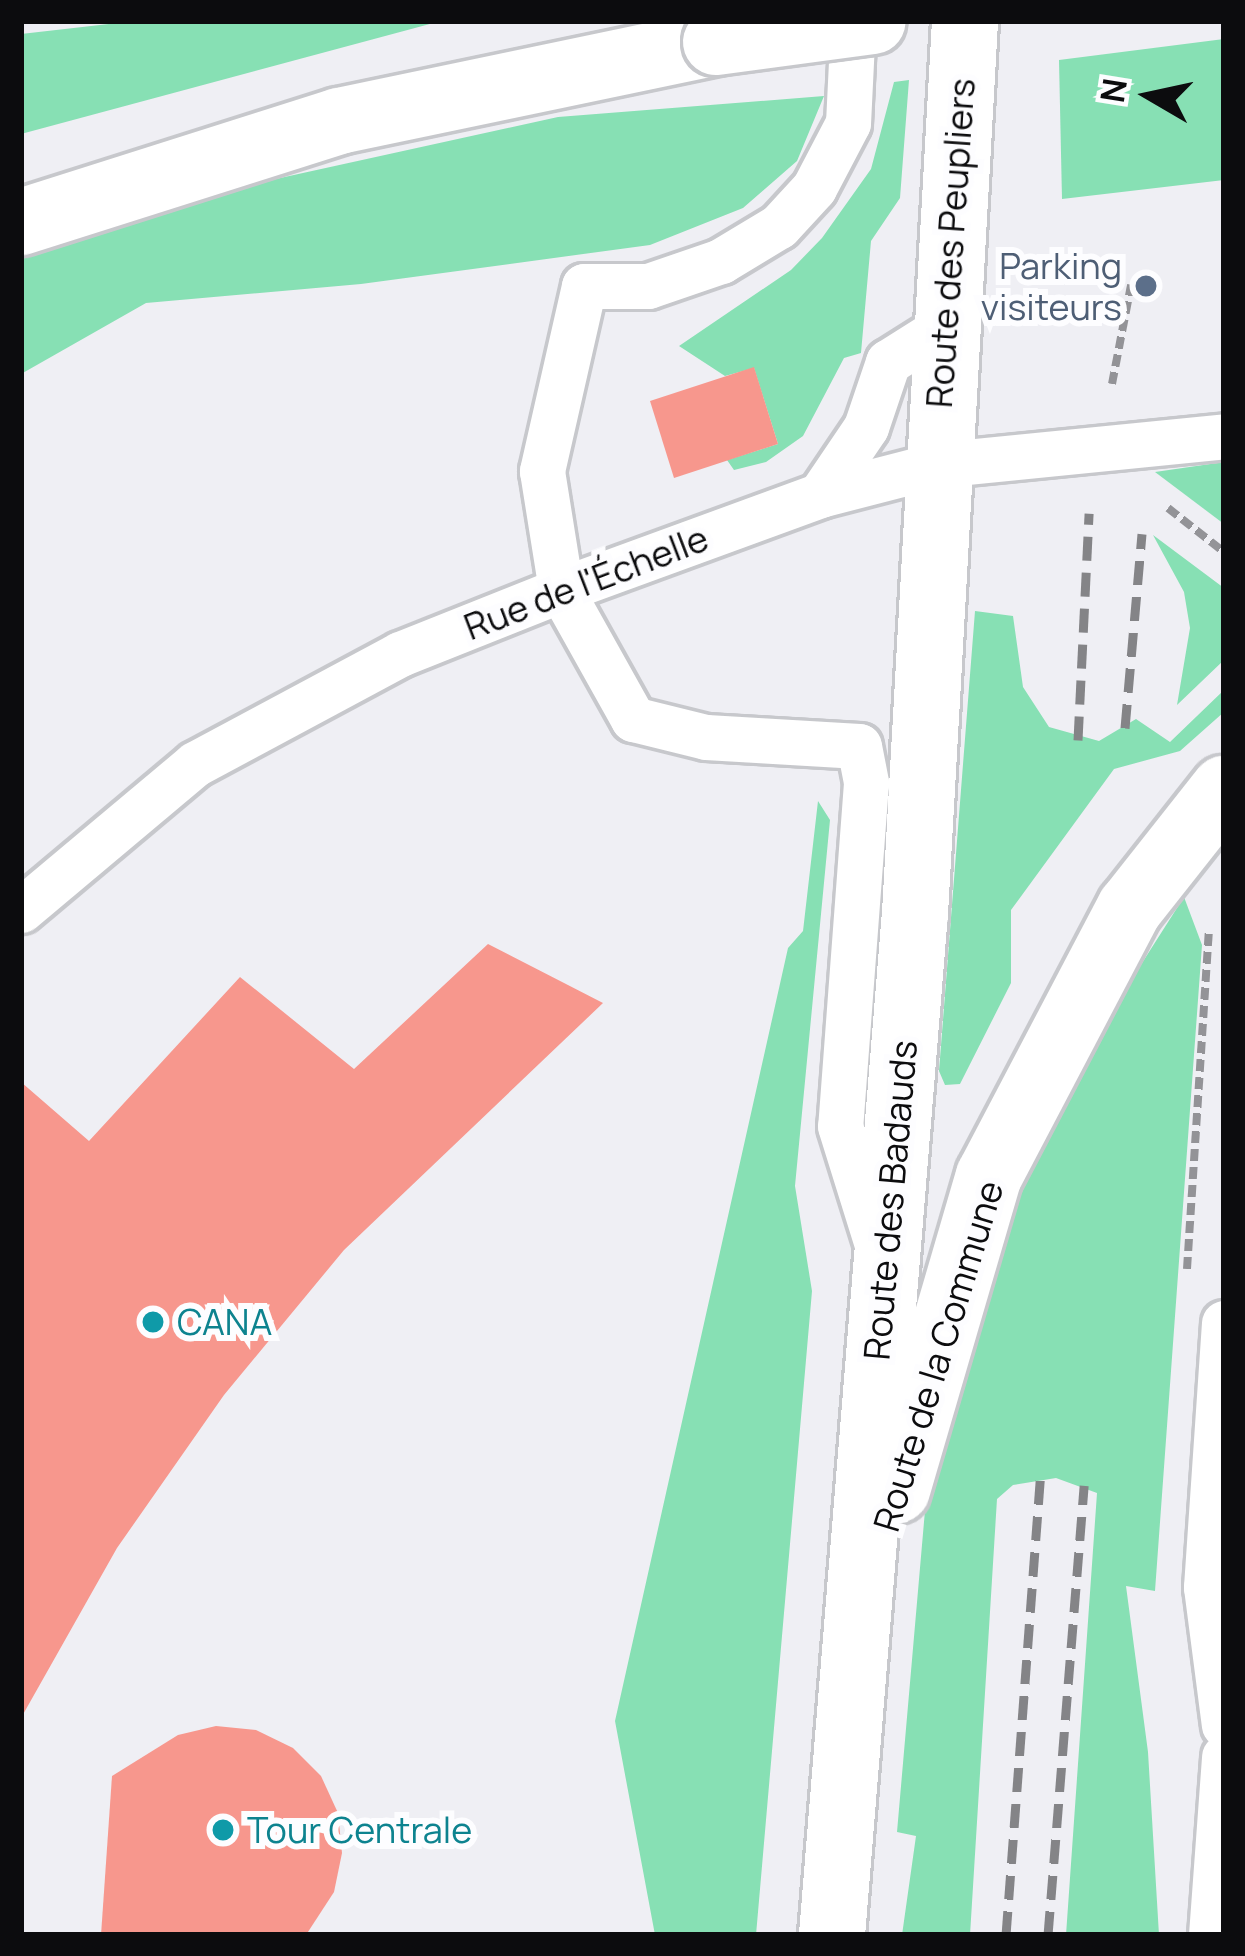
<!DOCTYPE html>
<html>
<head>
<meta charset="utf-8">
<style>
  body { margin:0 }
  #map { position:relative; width:1245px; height:1956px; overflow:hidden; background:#efeff4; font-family:Manrope,sans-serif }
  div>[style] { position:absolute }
  .green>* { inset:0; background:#87e0b4 }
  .building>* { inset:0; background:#f7978d }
  .path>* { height:8px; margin-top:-4px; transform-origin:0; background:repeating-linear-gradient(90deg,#939397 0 12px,transparent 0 18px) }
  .roads { filter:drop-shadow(3px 0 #c7c8cc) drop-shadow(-3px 0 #c7c8cc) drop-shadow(0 3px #c7c8cc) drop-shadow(0 -3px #c7c8cc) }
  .lane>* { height:45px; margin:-22.5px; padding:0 22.5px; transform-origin:22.5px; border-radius:22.5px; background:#fff }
  .secondary>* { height:66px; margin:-33px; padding:0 33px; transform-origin:33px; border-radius:33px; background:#fff }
  .rail>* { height:9px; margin-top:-4.5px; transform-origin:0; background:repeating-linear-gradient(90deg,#848487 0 24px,transparent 0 36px) }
  .bridges { filter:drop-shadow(3px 0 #c7c8cc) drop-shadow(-3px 0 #c7c8cc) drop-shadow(0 3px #c7c8cc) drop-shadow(0 -3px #c7c8cc) }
  .secondary-bridge>* { height:66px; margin:-33px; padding:0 33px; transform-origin:33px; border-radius:33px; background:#fff }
  .dots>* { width:33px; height:33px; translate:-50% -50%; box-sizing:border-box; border:6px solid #fdfdff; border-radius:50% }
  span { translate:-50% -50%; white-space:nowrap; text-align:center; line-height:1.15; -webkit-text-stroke:12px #fdfdff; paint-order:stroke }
  .street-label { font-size:36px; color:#0c0c0e }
  .service-label { font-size:36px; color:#4e5e75 }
  .right { translate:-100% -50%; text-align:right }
  .culture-label { font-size:36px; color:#0d838f }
  .left { translate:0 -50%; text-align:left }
  .frame { position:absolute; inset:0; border:24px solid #0c0c0e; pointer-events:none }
  .north { position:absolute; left:1089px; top:36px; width:120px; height:120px; -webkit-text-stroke:9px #fdfdff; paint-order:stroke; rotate:279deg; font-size:33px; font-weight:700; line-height:48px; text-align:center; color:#0c0c0e }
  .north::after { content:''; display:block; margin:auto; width:42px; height:54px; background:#0c0c0e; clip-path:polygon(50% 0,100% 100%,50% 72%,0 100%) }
</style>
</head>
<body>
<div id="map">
  <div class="green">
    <i style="clip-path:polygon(135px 21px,441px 21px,21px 134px,21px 34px)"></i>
    <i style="clip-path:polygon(1224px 39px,1224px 180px,1062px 199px,1059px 60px)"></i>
    <i style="clip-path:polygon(909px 80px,900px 198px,871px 241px,861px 353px,844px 358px,803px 436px,766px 462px,734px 470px,727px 460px,778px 444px,754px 368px,725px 376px,679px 346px,791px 270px,822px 238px,871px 169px,894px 82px)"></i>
    <i style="clip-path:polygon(824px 96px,797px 161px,743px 208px,650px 245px,361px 284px,146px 303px,21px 374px,21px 256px,80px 234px,217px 192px,558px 117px)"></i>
    <i style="clip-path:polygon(1224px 462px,1224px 524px,1155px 472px)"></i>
    <i style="clip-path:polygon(1153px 535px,1224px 588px,1224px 660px,1177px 705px,1190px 628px,1184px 592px)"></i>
    <i style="clip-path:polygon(975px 611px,1013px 616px,1023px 687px,1049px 727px,1099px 741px,1136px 719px,1170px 742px,1224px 690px,1224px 712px,1180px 751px,1114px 769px,1011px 910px,1011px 983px,960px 1084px,945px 1085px,939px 1071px)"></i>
    <i style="clip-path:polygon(818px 801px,830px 820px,795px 1186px,812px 1291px,756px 1935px,655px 1935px,615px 1721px,788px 948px,803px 931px)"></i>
    <i style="clip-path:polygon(1184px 897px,1202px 945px,1155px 1591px,1126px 1586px,1148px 1752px,1159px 1935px,1066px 1935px,1097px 1493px,1056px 1478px,1013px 1485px,997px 1499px,970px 1935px,902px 1935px,916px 1836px,897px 1832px,928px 1476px,1025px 1173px,1077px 1065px)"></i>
  </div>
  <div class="building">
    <i style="clip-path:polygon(754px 367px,778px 444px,674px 478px,650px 401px)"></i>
    <i style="clip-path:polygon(488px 944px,603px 1003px,344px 1250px,224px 1395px,117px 1548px,21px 1718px,21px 1082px,89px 1141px,240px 977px,354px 1069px)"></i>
    <i style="clip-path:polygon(216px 1726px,256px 1730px,293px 1748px,321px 1776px,338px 1813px,342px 1853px,334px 1892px,306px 1935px,101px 1935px,112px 1776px,178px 1735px)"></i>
  </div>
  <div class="path">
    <i style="left:1112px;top:384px;width:101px;rotate:-79.1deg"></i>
    <i style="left:1168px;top:508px;width:71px;rotate:38.2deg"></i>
    <i style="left:1187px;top:1269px;width:338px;rotate:-86.3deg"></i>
  </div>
  <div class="roads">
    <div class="lane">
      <i style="left:853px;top:21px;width:102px;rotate:92.8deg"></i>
      <i style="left:848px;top:123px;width:73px;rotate:117.6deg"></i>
      <i style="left:814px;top:188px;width:52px;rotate:132.6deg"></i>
      <i style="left:779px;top:226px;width:68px;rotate:148.9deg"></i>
      <i style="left:721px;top:261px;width:77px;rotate:161.1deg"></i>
      <i style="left:648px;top:286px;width:64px;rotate:180deg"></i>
      <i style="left:584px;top:286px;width:190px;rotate:102.8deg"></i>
      <i style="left:542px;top:471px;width:121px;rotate:80.9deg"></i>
      <i style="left:561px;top:590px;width:148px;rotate:60.8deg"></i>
      <i style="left:633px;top:719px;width:75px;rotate:13.9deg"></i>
      <i style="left:706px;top:737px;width:153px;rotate:3.4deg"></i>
      <i style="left:859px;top:746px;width:38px;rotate:79deg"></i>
      <i style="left:866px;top:783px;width:344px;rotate:94.3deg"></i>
      <i style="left:840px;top:1126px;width:125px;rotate:72.7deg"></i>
      <i style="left:820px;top:495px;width:82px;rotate:-55.9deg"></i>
      <i style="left:866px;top:427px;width:69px;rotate:-71.3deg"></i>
      <i style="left:888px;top:362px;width:67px;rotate:-32.3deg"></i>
      <i style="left:21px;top:910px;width:227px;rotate:-40deg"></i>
      <i style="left:195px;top:764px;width:233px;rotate:-28.2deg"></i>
      <i style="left:400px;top:654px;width:173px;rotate:-21.7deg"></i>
      <i style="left:561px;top:590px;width:276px;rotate:-20.1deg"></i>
      <i style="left:820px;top:495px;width:120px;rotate:-14.5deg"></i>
      <i style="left:936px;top:465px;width:289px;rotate:-5.7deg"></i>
      <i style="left:1224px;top:1323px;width:265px;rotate:93.9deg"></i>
      <i style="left:1206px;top:1587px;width:139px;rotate:82.6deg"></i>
      <i style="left:1211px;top:1935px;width:179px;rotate:-85.8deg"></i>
    </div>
    <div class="secondary">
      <i style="left:21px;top:222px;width:334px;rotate:-17.6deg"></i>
      <i style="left:339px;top:121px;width:385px;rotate:-11.8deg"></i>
      <i style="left:897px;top:1490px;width:327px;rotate:-73.7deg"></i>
      <i style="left:989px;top:1176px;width:303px;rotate:-62.3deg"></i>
      <i style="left:1130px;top:908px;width:152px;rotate:-51.7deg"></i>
      <i style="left:832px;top:1935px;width:1025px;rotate:-85.36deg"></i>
      <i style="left:915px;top:913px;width:893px;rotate:-86.79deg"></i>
    </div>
  </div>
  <div class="rail">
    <i style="left:1125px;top:728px;width:195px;rotate:-85deg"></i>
    <i style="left:1078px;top:740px;width:227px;rotate:-87.2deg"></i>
    <i style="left:1006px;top:1935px;width:458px;rotate:-85.7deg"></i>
    <i style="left:1048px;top:1935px;width:451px;rotate:-85.4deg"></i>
  </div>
  <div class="bridges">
    <div class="secondary-bridge">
      <i style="left:716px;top:42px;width:158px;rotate:-7.6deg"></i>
    </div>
  </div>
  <div class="dots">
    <i style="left:1146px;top:286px;background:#5c6f8a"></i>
    <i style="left:153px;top:1322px;background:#0f9aa8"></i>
    <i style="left:223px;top:1830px;background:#0f9aa8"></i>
  </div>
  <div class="street-label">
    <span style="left:950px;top:243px;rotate:-86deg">Route des Peupliers</span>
    <span style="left:586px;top:582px;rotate:-21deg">Rue de l'Échelle</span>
    <span style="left:890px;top:1200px;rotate:-85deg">Route des Badauds</span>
    <span style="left:938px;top:1356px;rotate:-73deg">Route de la Commune</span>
  </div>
  <div class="service-label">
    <span class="right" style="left:1122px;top:286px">Parking<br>visiteurs</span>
  </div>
  <div class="culture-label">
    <span class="left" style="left:177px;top:1322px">CANA</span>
    <span class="left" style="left:247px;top:1830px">Tour Centrale</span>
  </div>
  <div class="frame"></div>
  <div class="north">N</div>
</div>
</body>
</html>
